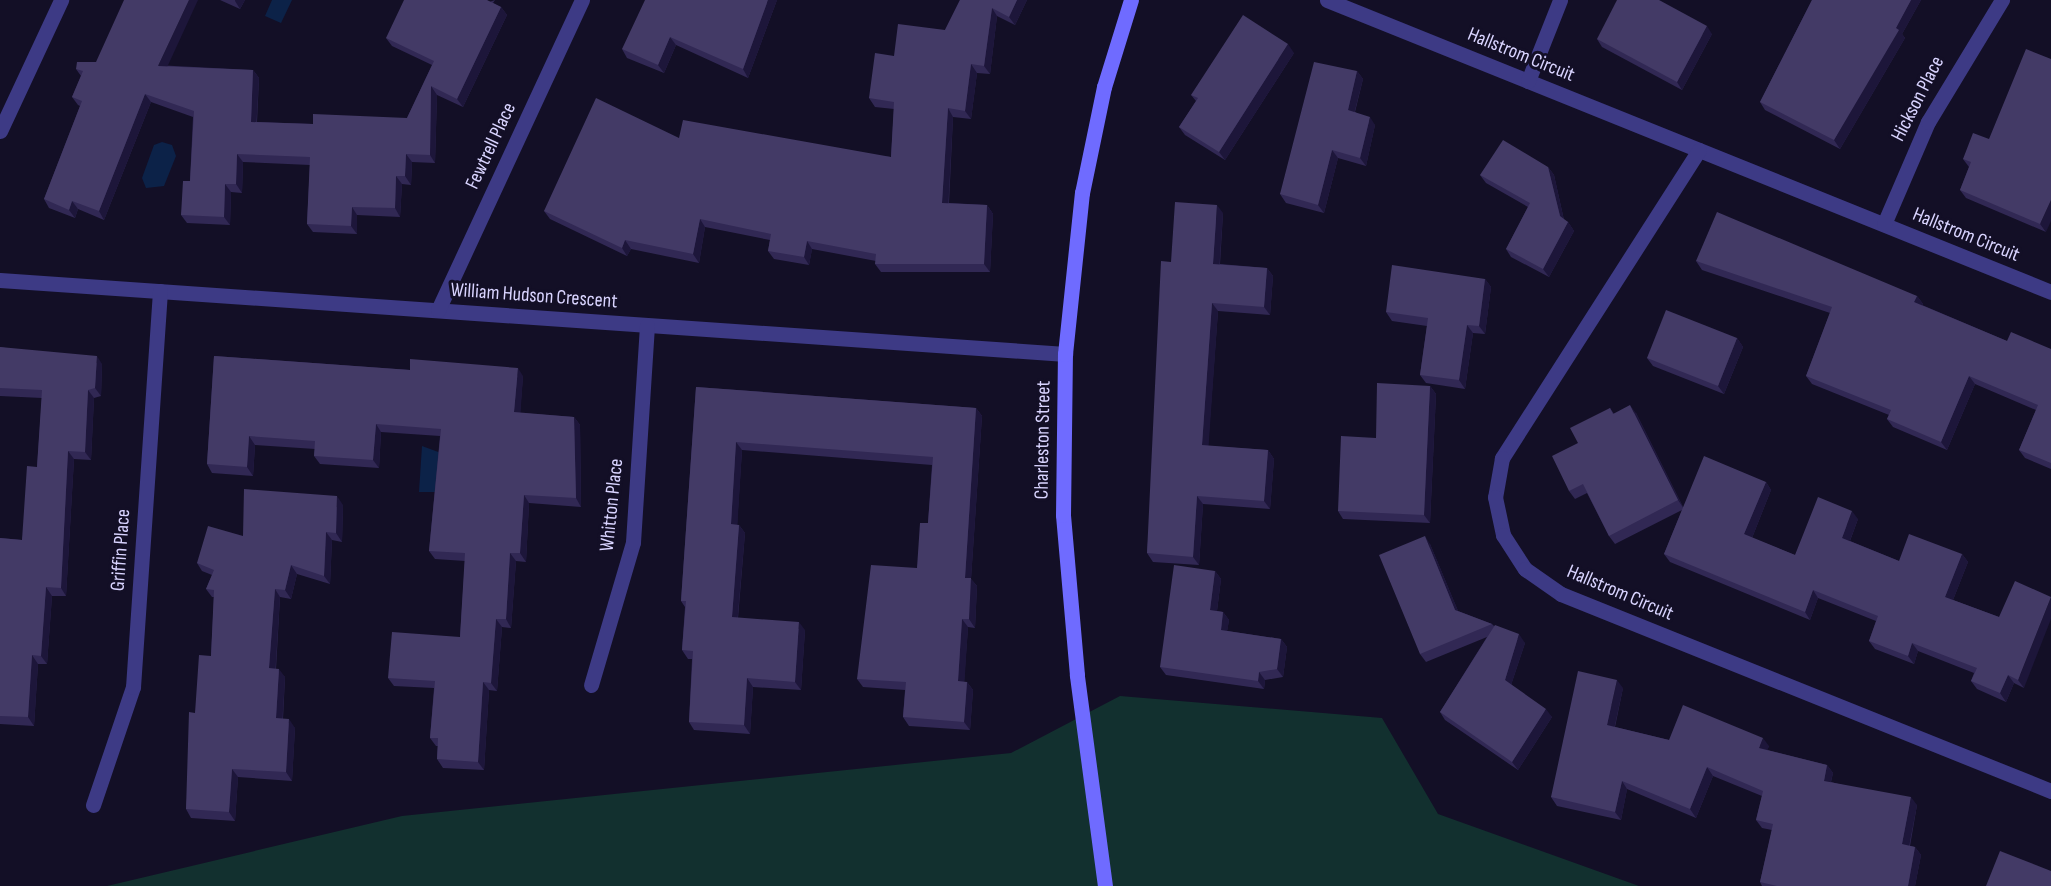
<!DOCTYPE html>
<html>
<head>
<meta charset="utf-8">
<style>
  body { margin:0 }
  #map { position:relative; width:2051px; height:886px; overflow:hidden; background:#130f26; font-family:"Sofia Sans Condensed",sans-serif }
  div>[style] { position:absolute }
  .green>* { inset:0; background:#12302f }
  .water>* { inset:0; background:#0c2248 }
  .street>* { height:15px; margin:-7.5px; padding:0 7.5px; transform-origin:7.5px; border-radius:7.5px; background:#3d3a85 }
  .secondary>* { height:15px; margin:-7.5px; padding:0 7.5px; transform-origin:7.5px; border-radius:7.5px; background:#6f6bff }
  .wall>* { inset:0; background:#312854 }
  .shaded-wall>* { inset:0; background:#1d163a }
  .building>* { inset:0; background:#433a66 }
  span { translate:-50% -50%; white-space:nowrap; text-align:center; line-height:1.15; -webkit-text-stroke:6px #130f26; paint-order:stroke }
  .street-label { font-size:20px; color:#d9d4ff }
</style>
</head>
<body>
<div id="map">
  <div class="green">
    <i style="clip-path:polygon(1120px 696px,1382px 718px,1438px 814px,1639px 886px,107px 886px,402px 816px,1011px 753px)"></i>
  </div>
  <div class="water">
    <i style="clip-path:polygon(272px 0,292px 0,281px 23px,265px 16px)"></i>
    <i style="clip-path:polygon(162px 142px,172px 145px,176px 156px,164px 186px,146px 188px,142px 178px,154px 145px)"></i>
    <i style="clip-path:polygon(422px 446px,441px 453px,438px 492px,419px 492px)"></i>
  </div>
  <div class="street">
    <i style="left:1327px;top:0;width:781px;rotate:21.96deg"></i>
    <i style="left:1528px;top:81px;width:87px;rotate:-68.4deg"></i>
    <i style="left:0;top:131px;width:145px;rotate:-65deg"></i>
    <i style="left:1699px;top:150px;width:366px;rotate:122.6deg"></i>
    <i style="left:1502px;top:458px;width:40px;rotate:100deg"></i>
    <i style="left:1495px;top:497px;width:39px;rotate:78deg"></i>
    <i style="left:1503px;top:535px;width:40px;rotate:57.1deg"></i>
    <i style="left:1525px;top:569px;width:44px;rotate:34.8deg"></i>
    <i style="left:1561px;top:594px;width:528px;rotate:21.9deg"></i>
    <i style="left:1884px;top:224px;width:111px;rotate:-66.7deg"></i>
    <i style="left:1928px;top:122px;width:143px;rotate:-58.8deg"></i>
    <i style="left:0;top:280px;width:1068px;rotate:3.97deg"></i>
    <i style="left:438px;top:310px;width:342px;rotate:-65.1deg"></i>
    <i style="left:591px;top:685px;width:149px;rotate:-73.6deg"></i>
    <i style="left:633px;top:542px;width:217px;rotate:-86.3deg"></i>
    <i style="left:93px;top:805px;width:125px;rotate:-71.3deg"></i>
    <i style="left:133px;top:687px;width:397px;rotate:-86.1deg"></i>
  </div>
  <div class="secondary">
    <i style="left:1105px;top:886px;width:213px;rotate:-97.6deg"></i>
    <i style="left:1077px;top:675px;width:161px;rotate:-95deg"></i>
    <i style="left:1063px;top:515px;width:161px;rotate:-89.3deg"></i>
    <i style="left:1065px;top:354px;width:162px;rotate:-84deg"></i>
    <i style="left:1082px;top:193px;width:108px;rotate:-78.3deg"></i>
    <i style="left:1104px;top:87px;width:91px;rotate:-72.8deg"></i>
  </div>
  <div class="wall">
    <i style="clip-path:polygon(220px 0,245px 0,240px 9px)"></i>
    <i style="clip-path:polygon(495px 0,493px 3px,501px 7px,507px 15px,463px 107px,437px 95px,435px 163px,412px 162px,411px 185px,402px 184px,400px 217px,357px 215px,357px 234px,313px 232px,307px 224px,310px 165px,243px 162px,242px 193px,231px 192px,230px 225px,187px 223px,181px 215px,190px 181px,193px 117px,151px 102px,104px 220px,78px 209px,75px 218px,49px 208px,44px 199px,80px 106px,78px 105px,72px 97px,81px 76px,76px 69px,96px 62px,253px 70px,259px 78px,257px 122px,313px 124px,407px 118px,432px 65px,392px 46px,386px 38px)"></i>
    <i style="clip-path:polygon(777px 0,748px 78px,676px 45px,664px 73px,627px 58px,622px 49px)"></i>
    <i style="clip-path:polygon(960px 0,1027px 0,1015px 25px,997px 16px,990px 74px,977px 73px,971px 119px,953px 117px,949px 203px,987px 205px,993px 214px,990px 272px,881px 272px,875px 264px,876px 261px,812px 249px,809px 265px,774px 259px,768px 251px,770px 240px,705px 227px,699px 263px,631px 249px,627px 256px,550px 219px,544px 211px,679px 138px,891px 157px,894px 109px,875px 107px,869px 98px,894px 56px,945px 30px)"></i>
    <i style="clip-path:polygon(1812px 0,1921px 0,1902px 34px,1905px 38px,1840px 149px,1765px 110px,1760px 102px)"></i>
    <i style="clip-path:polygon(1712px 34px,1682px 90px,1602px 47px,1597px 39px)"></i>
    <i style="clip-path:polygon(1294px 53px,1225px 160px,1185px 135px,1179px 127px,1196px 101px,1191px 95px)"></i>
    <i style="clip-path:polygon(1357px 71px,1363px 79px,1355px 112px,1375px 125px,1366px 166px,1338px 158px,1324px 213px,1286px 203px,1280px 194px)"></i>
    <i style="clip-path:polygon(1989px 139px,2046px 232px,1966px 198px,1960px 190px,1969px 167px,1963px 159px)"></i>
    <i style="clip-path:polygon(1548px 167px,1554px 175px,1564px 220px,1568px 222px,1574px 231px,1549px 277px,1511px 257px,1506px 249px,1528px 207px,1486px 183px,1480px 175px)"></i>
    <i style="clip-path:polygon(1223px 213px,1220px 264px,1267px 268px,1273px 276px,1270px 315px,1218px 311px,1208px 446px,1268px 450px,1274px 459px,1270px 509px,1203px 504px,1199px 565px,1153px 562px,1147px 553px,1171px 262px)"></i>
    <i style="clip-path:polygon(1696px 261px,1917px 296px,1923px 304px,1922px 305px,2007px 341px,2051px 349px,2051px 469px,2025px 458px,2019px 450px,2036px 410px,1975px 384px,1947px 450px,1893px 427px,1887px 419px,1889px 415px,1812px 384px,1806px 376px,1830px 313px,1702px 270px)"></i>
    <i style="clip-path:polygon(1485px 279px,1491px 287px,1485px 334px,1473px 333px,1465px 389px,1426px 383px,1420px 375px,1427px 326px,1392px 321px,1386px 312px)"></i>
    <i style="clip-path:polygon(1737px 338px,1743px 347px,1724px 394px,1653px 366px,1647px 358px)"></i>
    <i style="clip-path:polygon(0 347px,102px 364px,101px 396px,94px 398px,91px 460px,74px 459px,66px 596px,52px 596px,47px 664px,38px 664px,34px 726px,0 724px,0 538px,22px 540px,37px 467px,42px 398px,0 396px)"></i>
    <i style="clip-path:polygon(214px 356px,410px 370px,523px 376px,520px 413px,574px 417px,580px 425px,581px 507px,529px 503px,526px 562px,516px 561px,511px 628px,502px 627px,497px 691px,489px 690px,484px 770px,443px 768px,437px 759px,438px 746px,436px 746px,430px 738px,434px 688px,394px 686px,388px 678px,460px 637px,465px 561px,435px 559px,429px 551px,440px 436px,381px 432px,379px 468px,320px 464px,314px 456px,315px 449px,255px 445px,253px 476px,212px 473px,207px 464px)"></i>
    <i style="clip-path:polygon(1430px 386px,1436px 394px,1430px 523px,1343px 519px,1338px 511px,1376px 438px)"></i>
    <i style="clip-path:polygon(696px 387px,976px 408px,982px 416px,971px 579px,977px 586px,975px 628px,968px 627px,964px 682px,967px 682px,973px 690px,970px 730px,909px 726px,903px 717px,905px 690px,863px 687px,857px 679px,917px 568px,928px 523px,932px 465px,742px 450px,737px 525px,739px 525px,745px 533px,738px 618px,805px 630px,801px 690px,753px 687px,750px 734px,694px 730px,689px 722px,692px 659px,688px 659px,682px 650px,685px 607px,681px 601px)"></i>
    <i style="clip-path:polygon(1610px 408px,1614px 414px,1636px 413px,1683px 507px,1766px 482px,1771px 490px,1752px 538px,1795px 555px,1858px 519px,1850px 541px,1899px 561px,1962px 554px,1968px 562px,1953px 600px,1999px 617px,2024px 688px,2014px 683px,2006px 702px,1977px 689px,1971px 681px,1974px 673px,1918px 651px,1914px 664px,1875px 649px,1869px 641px,1876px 621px,1818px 598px,1810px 620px,1670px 562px,1664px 554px,1682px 510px,1615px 544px,1609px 536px,1587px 493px,1575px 499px,1569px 491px,1578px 443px)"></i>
    <i style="clip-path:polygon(343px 505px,342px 542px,332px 540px,330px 584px,297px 574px,291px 599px,280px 597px,276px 669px,285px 677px,283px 719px,295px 728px,292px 781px,238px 777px,235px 821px,191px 818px,186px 809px,195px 713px,211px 656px,214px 597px,212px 597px,206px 589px,212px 575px,202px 571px,197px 563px,243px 536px)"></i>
    <i style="clip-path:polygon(1430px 544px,1458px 611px,1492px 624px,1494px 626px,1525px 643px,1511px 685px,1552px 717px,1518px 770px,1445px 720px,1440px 712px,1487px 637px,1426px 662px,1420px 654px)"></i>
    <i style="clip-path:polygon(1215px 571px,1221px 579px,1217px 611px,1223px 612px,1229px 620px,1227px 631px,1281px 639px,1287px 647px,1283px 677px,1265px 680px,1264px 689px,1166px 675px,1160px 667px)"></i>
    <i style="clip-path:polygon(1623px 688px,1615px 727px,1669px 740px,1769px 746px,1767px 750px,1827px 765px,1833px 773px,1831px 782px,1917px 805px,1910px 846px,1915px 847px,1921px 855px,1915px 886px,1762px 886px,1760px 882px,1772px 830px,1762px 828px,1756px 820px,1762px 796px,1713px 776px,1696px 818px,1627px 789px,1621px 820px,1557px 806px,1551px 797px)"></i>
  </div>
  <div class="shaded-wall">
    <i style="clip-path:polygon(189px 0,198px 0,164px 74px,158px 66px)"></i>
    <i style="clip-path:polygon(235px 0,245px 0,240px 9px,235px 1px)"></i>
    <i style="clip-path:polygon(768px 0,777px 0,748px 78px,743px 69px)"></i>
    <i style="clip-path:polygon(1017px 0,1027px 0,1015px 25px,1009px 17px)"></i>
    <i style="clip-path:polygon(1911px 0,1921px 0,1902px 34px,1905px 38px,1840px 149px,1834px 140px)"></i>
    <i style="clip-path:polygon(501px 7px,507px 15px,463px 107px,457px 99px)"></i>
    <i style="clip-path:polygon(992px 8px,997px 16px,990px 74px,984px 66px)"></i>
    <i style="clip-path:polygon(1707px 26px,1712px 34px,1682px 90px,1677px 82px)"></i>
    <i style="clip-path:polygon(670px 37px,676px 45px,664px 73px,658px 65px)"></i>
    <i style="clip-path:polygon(1288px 44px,1294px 53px,1225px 160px,1219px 152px)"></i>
    <i style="clip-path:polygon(971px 64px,977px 73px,971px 119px,965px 111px)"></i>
    <i style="clip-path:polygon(253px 70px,259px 78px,256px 130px,251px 122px)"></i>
    <i style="clip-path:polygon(1357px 71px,1363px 79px,1353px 118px,1348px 110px)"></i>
    <i style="clip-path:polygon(431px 86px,437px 95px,435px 163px,430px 155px)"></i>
    <i style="clip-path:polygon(145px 94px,151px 102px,104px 220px,99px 211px)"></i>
    <i style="clip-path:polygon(948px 108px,953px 117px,948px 211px,942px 203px)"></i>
    <i style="clip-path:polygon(1370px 117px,1375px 125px,1366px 166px,1360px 158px)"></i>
    <i style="clip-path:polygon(1332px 150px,1338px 158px,1324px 213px,1318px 205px)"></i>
    <i style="clip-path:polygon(237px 154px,243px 162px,242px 193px,236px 184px)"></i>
    <i style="clip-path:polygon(406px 154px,412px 162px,411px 185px,405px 176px)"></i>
    <i style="clip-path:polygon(1548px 167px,1554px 175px,1565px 225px,1560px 216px)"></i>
    <i style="clip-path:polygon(396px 176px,402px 184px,400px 217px,395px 208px)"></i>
    <i style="clip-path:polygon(225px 184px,231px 192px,230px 225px,224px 217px)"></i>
    <i style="clip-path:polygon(2051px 200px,2051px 221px,2046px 232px,2040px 224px)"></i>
    <i style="clip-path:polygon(72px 201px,78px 209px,75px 218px,69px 210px)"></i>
    <i style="clip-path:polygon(987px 205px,993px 214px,990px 272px,984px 264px)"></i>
    <i style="clip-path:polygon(1217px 205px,1223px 213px,1219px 272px,1213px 264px)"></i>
    <i style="clip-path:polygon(352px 207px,357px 215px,357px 234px,351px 226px)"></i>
    <i style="clip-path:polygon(700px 219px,705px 227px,699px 263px,693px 254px)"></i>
    <i style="clip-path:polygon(1568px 222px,1574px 231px,1549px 277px,1543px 269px)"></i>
    <i style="clip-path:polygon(625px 240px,631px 249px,627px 256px,622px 248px)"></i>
    <i style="clip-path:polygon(807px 241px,812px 249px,809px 265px,804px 257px)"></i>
    <i style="clip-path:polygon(1267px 268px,1273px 276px,1270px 315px,1264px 307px)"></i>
    <i style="clip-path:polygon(1485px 279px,1491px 287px,1485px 334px,1479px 326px)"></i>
    <i style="clip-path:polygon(1917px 296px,1923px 304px,1920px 310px,1914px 302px)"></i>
    <i style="clip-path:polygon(1212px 303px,1218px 311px,1208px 454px,1202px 445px)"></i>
    <i style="clip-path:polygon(1467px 325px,1473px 333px,1465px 389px,1459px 380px)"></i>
    <i style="clip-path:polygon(1737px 338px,1743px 347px,1724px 394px,1718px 386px)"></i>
    <i style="clip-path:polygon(97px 356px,102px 364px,101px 396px,95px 388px)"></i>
    <i style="clip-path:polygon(518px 368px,523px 376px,520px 420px,514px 412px)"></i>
    <i style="clip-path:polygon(1969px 376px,1975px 384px,1947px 450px,1941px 442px)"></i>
    <i style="clip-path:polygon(1430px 386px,1436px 394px,1430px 523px,1424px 515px)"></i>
    <i style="clip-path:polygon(88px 390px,94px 398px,91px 460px,85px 452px)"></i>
    <i style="clip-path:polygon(1630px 405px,1636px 413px,1684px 509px,1678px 500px)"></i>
    <i style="clip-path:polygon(976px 408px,982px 416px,971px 579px,977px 586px,975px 628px,969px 619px,965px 578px)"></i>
    <i style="clip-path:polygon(574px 417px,580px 425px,581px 507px,576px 498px)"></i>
    <i style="clip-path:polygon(376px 424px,381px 432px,379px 468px,373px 460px)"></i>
    <i style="clip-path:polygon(249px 436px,255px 445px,253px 476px,247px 467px)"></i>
    <i style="clip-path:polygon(736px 442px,742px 450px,737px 532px,731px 524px)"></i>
    <i style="clip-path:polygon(1268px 450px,1274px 459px,1270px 509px,1264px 501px)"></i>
    <i style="clip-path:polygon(68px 451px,74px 459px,66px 596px,61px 588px)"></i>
    <i style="clip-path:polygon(1766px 482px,1771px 490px,1750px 543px,1744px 534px)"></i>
    <i style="clip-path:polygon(524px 495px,529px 503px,526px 562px,520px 553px)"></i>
    <i style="clip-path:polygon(337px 496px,343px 505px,342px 542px,336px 533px)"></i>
    <i style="clip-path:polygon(1197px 496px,1203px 504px,1199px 565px,1193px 557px)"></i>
    <i style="clip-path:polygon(1852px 511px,1858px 519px,1848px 546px,1842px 538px)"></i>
    <i style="clip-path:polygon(739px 525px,745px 533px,737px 625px,732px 617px)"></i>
    <i style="clip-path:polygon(326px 532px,332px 540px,330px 584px,324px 576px)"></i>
    <i style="clip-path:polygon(1425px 536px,1430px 544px,1461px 618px,1455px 610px)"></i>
    <i style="clip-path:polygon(510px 553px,516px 561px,511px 628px,506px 619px)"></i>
    <i style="clip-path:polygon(1962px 554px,1968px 562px,1951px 605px,1945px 597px)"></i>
    <i style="clip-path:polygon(291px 565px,297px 574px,291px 599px,285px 590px)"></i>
    <i style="clip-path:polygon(1215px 571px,1221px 579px,1216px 618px,1210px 610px)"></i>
    <i style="clip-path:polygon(46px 587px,52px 596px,47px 664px,41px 656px)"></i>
    <i style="clip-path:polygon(275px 589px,280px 597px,275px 677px,269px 668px)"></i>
    <i style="clip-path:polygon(1813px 590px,1818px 598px,1810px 620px,1805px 612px)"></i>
    <i style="clip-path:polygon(2051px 597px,2051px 619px,2024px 688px,2018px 680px)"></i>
    <i style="clip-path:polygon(1223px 612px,1229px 620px,1226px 639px,1221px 630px)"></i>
    <i style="clip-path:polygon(496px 619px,502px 627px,497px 691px,491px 683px)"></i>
    <i style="clip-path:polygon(962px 619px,968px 627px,964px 689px,958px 681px)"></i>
    <i style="clip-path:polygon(799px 622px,805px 630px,801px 690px,795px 682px)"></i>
    <i style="clip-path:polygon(1519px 634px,1525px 643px,1510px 688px,1505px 680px)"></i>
    <i style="clip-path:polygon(1281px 639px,1287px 647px,1283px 677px,1277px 669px)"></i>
    <i style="clip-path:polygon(1912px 643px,1918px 651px,1914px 664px,1908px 656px)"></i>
    <i style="clip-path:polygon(32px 655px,38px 664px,34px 726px,28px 717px)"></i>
    <i style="clip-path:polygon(279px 669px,285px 677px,282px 727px,276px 718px)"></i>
    <i style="clip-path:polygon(1259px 672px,1265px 680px,1264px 689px,1258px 681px)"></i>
    <i style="clip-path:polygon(2008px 675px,2014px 683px,2006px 702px,2000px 693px)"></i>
    <i style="clip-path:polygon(747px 678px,753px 687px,750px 734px,744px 725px)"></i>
    <i style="clip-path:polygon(1617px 680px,1623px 688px,1613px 734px,1607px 725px)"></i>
    <i style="clip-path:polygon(483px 682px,489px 690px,484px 770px,478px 762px)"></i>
    <i style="clip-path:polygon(967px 682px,973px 690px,970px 730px,964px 722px)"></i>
    <i style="clip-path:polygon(1546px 709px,1552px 717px,1518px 770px,1512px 762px)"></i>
    <i style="clip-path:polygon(289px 719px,295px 728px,292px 781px,286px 772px)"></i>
    <i style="clip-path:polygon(1763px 738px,1769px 746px,1765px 757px,1759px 748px)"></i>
    <i style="clip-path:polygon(1827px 765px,1833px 773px,1829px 789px,1824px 781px)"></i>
    <i style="clip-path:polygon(1707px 767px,1713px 776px,1696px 818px,1690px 809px)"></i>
    <i style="clip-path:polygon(232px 769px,238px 777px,235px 821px,229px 812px)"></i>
    <i style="clip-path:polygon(1622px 781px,1627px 789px,1621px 820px,1615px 812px)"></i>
    <i style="clip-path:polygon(1911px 797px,1917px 805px,1908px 852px,1902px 844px)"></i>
    <i style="clip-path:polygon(1915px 847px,1921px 855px,1915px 886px,1908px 886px)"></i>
  </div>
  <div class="building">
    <i style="clip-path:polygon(124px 0,189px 0,158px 66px,253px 70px,251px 122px,313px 124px,313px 114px,407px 118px,434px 61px,386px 38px,404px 0,487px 0,501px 7px,457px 99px,431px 86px,430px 155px,406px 154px,405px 176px,396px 176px,395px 208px,352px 207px,351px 226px,307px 224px,310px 157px,237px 154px,236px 184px,225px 184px,224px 217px,181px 215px,183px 181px,190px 181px,194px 111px,145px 94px,99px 211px,72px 201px,69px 210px,44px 199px,82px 101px,72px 97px,83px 71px,76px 69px,77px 62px,96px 62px)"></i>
    <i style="clip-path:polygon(645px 0,768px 0,743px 69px,670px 37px,658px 65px,622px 49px)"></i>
    <i style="clip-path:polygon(960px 0,1017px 0,1009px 17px,992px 8px,984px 66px,971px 64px,965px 111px,948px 108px,942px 203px,987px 205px,984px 264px,875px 264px,876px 254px,807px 241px,804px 257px,768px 251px,771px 234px,700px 219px,693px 254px,625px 240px,622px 248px,544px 211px,596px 98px,679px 138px,683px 120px,891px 157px,894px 102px,869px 98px,875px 53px,894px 56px,898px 24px,945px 30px)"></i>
    <i style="clip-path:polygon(1617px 0,1659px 0,1707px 26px,1677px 82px,1597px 39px)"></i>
    <i style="clip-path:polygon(1812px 0,1911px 0,1896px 28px,1899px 30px,1834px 140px,1760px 102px)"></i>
    <i style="clip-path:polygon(1243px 15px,1288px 44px,1219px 152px,1179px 127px,1198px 98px,1191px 95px)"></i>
    <i style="clip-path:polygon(2026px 49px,2051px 59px,2051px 200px,2040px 224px,1960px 190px,1971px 162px,1963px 159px,1973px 133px,1989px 139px)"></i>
    <i style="clip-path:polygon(1314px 62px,1357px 71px,1348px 110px,1370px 117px,1360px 158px,1332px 150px,1318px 205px,1280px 194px)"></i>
    <i style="clip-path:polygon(1503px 140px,1548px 167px,1560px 216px,1568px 222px,1543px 269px,1506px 249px,1530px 203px,1480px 175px)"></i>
    <i style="clip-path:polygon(1175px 202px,1217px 205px,1213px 264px,1267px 268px,1264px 307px,1212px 303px,1202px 445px,1268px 450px,1264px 501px,1197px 496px,1193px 557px,1147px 553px,1161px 261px,1171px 262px)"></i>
    <i style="clip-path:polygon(1717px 212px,1917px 296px,1914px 302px,2007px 341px,2011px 332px,2051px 349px,2051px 463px,2019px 450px,2038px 405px,1969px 376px,1941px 442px,1887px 419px,1891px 410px,1806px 376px,1832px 307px,1696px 261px)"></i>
    <i style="clip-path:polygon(1392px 265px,1485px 279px,1479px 326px,1467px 325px,1459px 380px,1420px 375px,1428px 318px,1386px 312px)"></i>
    <i style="clip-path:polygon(1666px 310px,1737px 338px,1718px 386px,1647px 358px)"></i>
    <i style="clip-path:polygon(0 347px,97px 356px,95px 388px,88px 390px,85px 452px,68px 451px,61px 588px,46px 587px,41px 656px,32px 655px,28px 717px,0 716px,0 538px,22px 540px,27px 466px,37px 467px,42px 390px,0 388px)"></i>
    <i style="clip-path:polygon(214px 356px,410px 370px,410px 359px,518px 368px,514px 412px,574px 417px,576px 498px,524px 495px,520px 553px,510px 553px,506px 619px,496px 619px,491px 683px,483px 682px,478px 762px,437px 759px,438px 738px,430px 738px,435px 681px,388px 678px,392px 632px,460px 637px,465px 553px,429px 551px,441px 429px,376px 424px,373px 460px,314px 456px,315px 441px,249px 436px,247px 467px,207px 464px)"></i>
    <i style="clip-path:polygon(1377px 383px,1430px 386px,1424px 515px,1338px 511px,1341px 436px,1376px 438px)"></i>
    <i style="clip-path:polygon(696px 387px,976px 408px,965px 578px,971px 578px,969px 619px,962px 619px,958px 681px,967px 682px,964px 722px,903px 717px,906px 682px,857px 679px,871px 565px,917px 568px,920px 523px,928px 523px,933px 457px,736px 442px,731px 524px,739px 525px,732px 617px,799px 622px,795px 682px,747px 678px,744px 725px,689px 722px,693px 651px,682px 650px,686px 601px,681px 601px)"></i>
    <i style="clip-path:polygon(1630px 405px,1678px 500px,1609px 536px,1583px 484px,1569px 491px,1552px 456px,1578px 443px,1570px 428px,1610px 408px,1613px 414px)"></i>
    <i style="clip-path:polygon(1704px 456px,1766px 482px,1744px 534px,1795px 555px,1818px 497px,1852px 511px,1842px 538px,1899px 561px,1909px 534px,1962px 554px,1945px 597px,1999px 617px,2015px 581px,2051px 597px,2018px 680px,2008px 675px,2000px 693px,1971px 681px,1977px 668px,1912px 643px,1908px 656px,1869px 641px,1878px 616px,1813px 590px,1805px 612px,1664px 554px)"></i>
    <i style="clip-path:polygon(244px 489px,337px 496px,336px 533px,326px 532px,324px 576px,291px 565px,285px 590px,275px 589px,269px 668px,279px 669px,276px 718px,289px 719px,286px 772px,232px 769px,229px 812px,186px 809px,189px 712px,195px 713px,199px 655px,211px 656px,214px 590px,206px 589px,214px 570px,197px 563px,208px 526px,243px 536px)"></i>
    <i style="clip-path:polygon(1425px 536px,1455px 610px,1492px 624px,1420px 654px,1379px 555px)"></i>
    <i style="clip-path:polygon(1174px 565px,1215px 571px,1210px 610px,1223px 612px,1221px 630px,1281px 639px,1277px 669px,1259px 672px,1258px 681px,1160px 667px)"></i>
    <i style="clip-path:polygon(1495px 625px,1519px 634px,1505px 680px,1546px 709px,1512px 762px,1440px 712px)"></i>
    <i style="clip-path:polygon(1578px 671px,1617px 680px,1607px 725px,1669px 740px,1683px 705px,1763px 738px,1759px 748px,1827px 765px,1824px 781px,1911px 797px,1902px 844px,1915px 847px,1908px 886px,1777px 886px,1760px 882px,1773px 824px,1756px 820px,1763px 791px,1707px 767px,1690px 809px,1622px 781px,1615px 812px,1551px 797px)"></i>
    <i style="clip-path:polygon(2000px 851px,2051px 871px,2051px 886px,1986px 886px)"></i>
  </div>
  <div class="street-label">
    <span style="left:1521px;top:55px;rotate:22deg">Hallstrom Circuit</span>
    <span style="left:1918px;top:99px;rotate:-63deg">Hickson Place</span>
    <span style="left:491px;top:146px;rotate:-65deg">Fewtrell Place</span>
    <span style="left:1966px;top:235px;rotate:22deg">Hallstrom Circuit</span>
    <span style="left:534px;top:296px;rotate:4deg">William Hudson Crescent</span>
    <span style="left:1043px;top:440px;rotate:-89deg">Charleston Street</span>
    <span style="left:612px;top:505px;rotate:-84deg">Whitton Place</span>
    <span style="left:121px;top:550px;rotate:-86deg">Griffin Place</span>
    <span style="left:1620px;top:593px;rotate:23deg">Hallstrom Circuit</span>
  </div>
</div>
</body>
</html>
